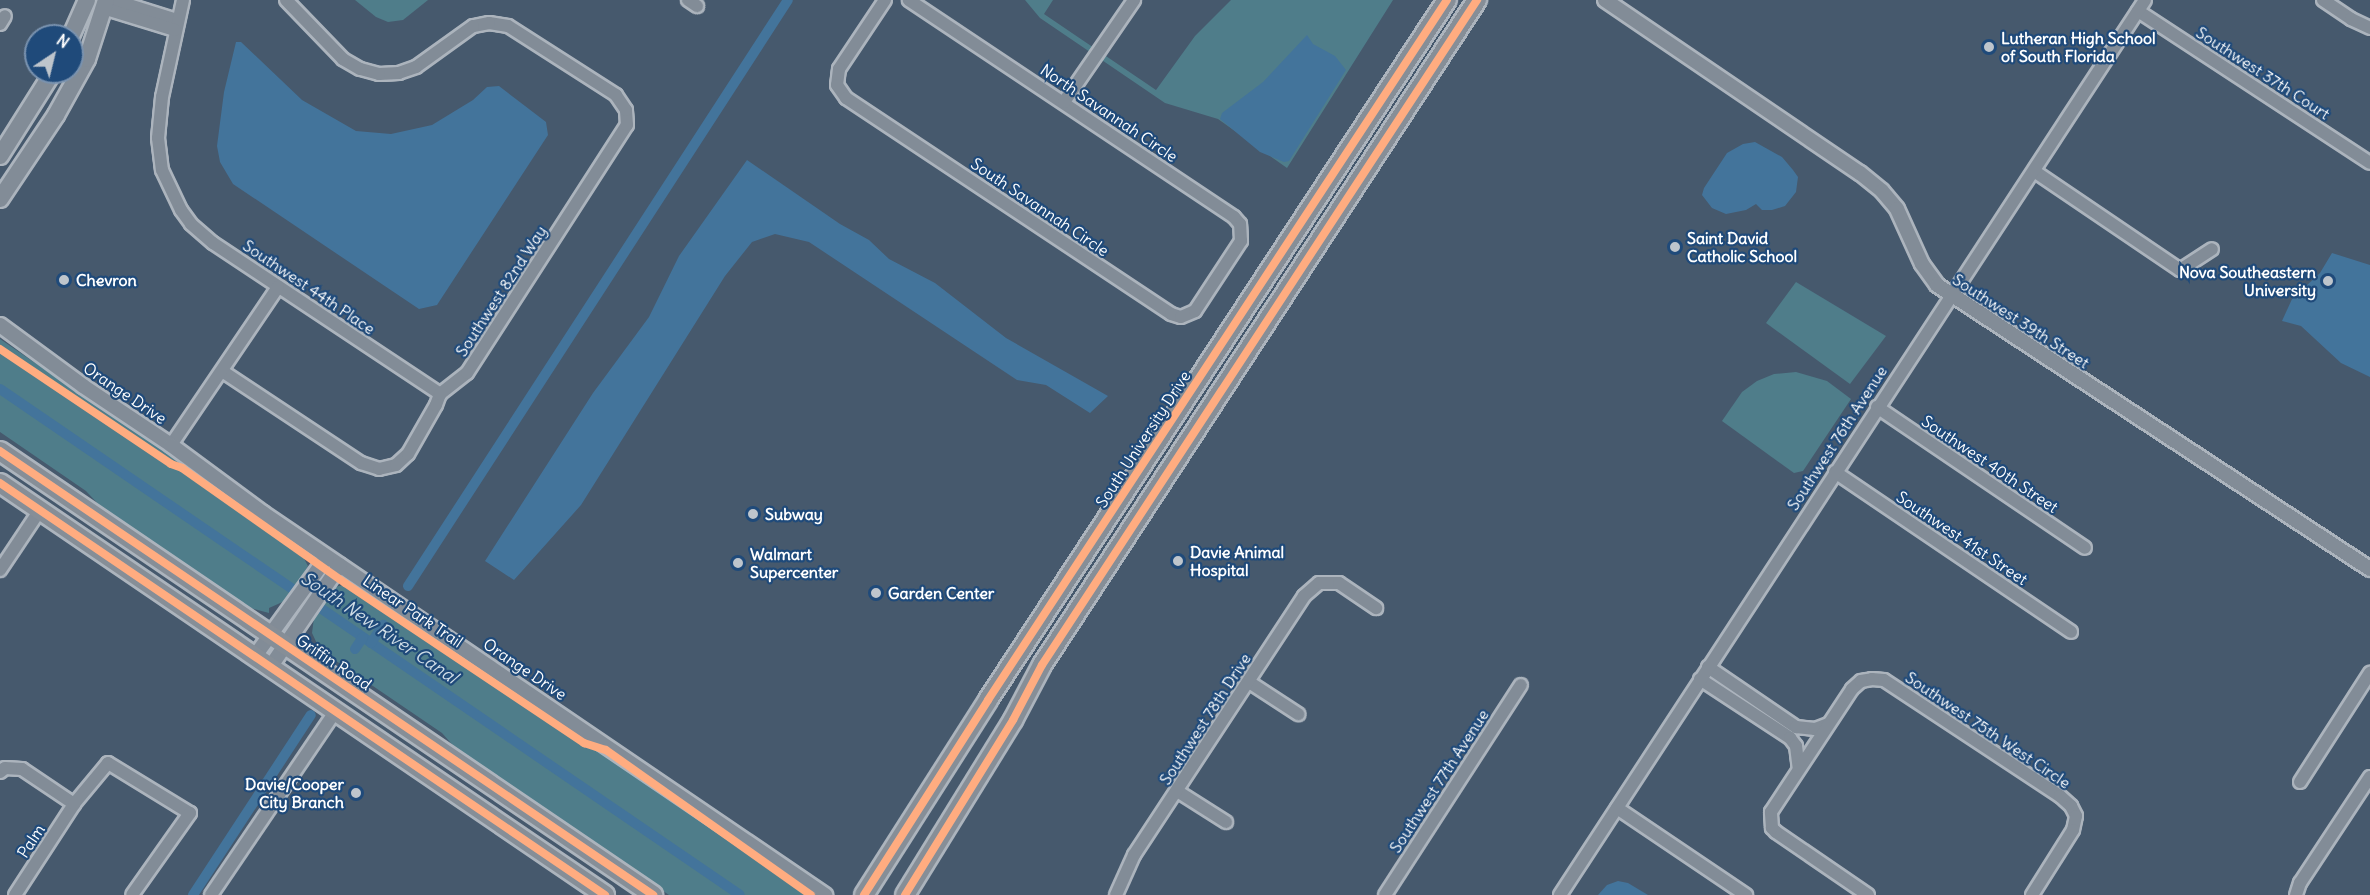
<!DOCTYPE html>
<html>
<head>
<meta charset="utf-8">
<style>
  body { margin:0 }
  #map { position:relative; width:2370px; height:895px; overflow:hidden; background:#46596d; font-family:Delius,sans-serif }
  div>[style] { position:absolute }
  .green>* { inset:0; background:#4f7d8a }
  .water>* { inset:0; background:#43749b }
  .canal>* { height:10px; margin:-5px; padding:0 5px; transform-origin:5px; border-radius:5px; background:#43749b }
  .roads { filter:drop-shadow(2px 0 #acb4bd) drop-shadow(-2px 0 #acb4bd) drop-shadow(0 2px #acb4bd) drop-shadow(0 -2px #acb4bd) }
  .minor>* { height:12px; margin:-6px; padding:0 6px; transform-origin:6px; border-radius:6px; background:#828c97 }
  .tertiary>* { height:14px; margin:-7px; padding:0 7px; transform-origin:7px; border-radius:7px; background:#828c97 }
  .secondary>* { height:16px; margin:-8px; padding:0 8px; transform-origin:8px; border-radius:8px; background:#828c97 }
  .primary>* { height:18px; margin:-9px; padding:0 9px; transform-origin:9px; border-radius:9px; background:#868e97 }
  .cycleway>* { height:8px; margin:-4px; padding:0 4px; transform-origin:4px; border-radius:4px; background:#ffac80 }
  .dots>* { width:16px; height:16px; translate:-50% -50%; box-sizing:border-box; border:3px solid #1f4a7a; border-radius:50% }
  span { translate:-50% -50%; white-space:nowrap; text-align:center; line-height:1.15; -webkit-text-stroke:4.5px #1f4a7a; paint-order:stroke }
  .poi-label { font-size:16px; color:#fff; font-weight:700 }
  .left { translate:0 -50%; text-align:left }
  .right { translate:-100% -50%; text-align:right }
  .street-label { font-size:16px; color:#fff }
  .water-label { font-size:18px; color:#d0dde7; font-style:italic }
  .north { position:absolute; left:24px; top:24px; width:60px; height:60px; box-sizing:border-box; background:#1f4a7a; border:2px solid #7992af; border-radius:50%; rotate:35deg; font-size:16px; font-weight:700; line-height:24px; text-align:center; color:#fff }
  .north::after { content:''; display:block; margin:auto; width:21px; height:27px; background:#bec5cc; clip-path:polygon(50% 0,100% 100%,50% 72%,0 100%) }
</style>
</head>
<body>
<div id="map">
  <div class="green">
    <i style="clip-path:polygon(355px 0,428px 0,403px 20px,388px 22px,376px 17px)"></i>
    <i style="clip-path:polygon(1025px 0,1053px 0,1044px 14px,1156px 90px,1195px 36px,1231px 0,1393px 0,1287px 168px,1218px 119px,1165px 103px,1040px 18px)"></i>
    <i style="clip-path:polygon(1796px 282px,1886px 336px,1850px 384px,1766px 323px)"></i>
    <i style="clip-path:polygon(0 339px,179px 461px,238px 506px,304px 552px,302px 555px,308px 566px,287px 600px,269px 608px,269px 613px,250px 608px,100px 506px,86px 491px,0 432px)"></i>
    <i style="clip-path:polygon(1796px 372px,1827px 381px,1851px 399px,1803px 471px,1794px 473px,1722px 421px,1742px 392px,1757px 381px,1774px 374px)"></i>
    <i style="clip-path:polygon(355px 582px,814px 895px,669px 895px,457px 750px,442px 733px,320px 650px,312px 633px,314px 618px,335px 587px)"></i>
  </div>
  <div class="water">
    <i style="clip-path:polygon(1307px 35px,1313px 44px,1335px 56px,1346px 70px,1289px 161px,1284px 162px,1260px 152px,1220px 119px,1222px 113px,1263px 82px)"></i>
    <i style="clip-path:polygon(236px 42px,241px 42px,302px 100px,356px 131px,391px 134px,432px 125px,473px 100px,487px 87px,499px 86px,546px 122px,548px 135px,437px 305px,419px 309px,233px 184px,220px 162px,217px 146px,224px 92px)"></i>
    <i style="clip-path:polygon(1755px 142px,1782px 157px,1793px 170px,1798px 177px,1796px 192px,1785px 206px,1772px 210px,1762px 210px,1756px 204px,1746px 210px,1726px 214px,1712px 208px,1702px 195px,1704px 188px,1727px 153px,1743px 144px)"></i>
    <i style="clip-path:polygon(747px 160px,840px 224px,869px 240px,889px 259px,935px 283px,1006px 338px,1108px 396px,1090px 413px,1046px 385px,1017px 380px,809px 242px,775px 234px,752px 242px,725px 276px,581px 505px,514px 580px,485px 561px,593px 393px,649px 317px,679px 256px)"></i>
    <i style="clip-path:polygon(2332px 253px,2370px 265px,2370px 377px,2341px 363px,2301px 326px,2282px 321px,2292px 299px,2320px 273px)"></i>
    <i style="clip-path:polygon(1618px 881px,1628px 883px,1648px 895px,1598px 895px,1607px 885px)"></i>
  </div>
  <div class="canal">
    <i style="left:0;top:389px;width:896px;rotate:34.36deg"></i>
    <i style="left:408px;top:586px;width:698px;rotate:-57.04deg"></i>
    <i style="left:371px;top:643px;width:22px;rotate:-56deg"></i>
    <i style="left:355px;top:649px;width:14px;rotate:-56deg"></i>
    <i style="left:193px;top:895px;width:215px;rotate:-56.8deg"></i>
  </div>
  <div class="roads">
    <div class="minor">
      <i style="left:113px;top:0;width:67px;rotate:17.4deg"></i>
      <i style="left:183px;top:0;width:99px;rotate:102.2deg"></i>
      <i style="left:162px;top:97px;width:41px;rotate:95.6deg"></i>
      <i style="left:158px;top:138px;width:32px;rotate:83deg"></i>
      <i style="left:162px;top:170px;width:44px;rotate:64.6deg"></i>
      <i style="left:181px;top:210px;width:17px;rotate:54deg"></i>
      <i style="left:191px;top:224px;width:29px;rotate:41deg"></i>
      <i style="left:213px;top:243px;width:273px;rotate:33.6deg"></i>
      <i style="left:688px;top:0;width:11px;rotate:34deg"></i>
      <i style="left:885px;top:0;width:83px;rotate:123.7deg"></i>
      <i style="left:839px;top:69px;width:16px;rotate:97deg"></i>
      <i style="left:837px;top:85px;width:16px;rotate:55deg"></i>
      <i style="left:846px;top:98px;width:390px;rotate:33.6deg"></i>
      <i style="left:1171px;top:314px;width:10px;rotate:17deg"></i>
      <i style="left:1181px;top:317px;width:15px;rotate:-23deg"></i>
      <i style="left:1195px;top:311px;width:84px;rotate:-56.7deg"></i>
      <i style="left:1241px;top:241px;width:17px;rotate:-93deg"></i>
      <i style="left:1240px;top:224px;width:9px;rotate:-131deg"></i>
      <i style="left:1234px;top:217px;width:391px;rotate:-146.3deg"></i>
      <i style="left:2323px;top:0;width:34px;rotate:34deg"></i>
      <i style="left:2351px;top:19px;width:21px;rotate:25deg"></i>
      <i style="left:103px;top:8px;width:75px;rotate:17deg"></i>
      <i style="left:2138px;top:11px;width:277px;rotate:33.2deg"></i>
      <i style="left:0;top:24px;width:9px;rotate:-58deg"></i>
      <i style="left:1064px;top:102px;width:124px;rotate:-55.5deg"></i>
      <i style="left:2034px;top:171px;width:176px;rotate:34.1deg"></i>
      <i style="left:2180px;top:270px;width:38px;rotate:-33deg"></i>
      <i style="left:222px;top:371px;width:167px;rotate:33.5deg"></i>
      <i style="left:361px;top:463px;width:19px;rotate:18deg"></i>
      <i style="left:379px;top:469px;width:17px;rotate:-13deg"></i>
      <i style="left:396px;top:465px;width:16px;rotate:-43deg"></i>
      <i style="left:408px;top:454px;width:56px;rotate:-60.3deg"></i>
      <i style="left:436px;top:405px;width:12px;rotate:-70deg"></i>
      <i style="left:440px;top:394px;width:34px;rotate:-38deg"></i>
      <i style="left:467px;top:373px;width:295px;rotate:-57.2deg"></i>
      <i style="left:627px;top:125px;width:15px;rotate:-94deg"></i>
      <i style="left:626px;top:110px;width:18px;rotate:-124deg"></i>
      <i style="left:616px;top:95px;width:128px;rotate:-147.4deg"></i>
      <i style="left:508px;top:26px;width:19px;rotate:-171deg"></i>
      <i style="left:489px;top:23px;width:16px;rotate:169deg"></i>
      <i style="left:473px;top:26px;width:70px;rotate:144.3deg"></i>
      <i style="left:416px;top:67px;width:18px;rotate:161deg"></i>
      <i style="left:399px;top:73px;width:20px;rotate:177deg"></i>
      <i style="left:379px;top:74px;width:20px;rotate:-165deg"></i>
      <i style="left:360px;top:69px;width:20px;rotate:-150deg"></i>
      <i style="left:343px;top:59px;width:82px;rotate:-134deg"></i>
      <i style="left:1877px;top:407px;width:251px;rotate:34.1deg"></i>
      <i style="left:171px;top:445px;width:191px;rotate:-55.9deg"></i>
      <i style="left:1835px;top:472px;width:285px;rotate:34.1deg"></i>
      <i style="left:0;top:570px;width:72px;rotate:-56.3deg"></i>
      <i style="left:1708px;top:667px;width:107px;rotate:34.3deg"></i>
      <i style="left:1796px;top:727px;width:19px;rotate:6deg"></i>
      <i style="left:1815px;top:729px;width:14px;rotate:-21deg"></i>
      <i style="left:1700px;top:679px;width:108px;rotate:33.2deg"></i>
      <i style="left:1790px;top:738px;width:10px;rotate:53deg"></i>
      <i style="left:1796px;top:746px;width:23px;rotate:83deg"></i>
      <i style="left:1249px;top:682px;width:59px;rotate:33.1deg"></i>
      <i style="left:0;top:772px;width:6px;rotate:-39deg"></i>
      <i style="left:5px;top:768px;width:17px;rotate:3deg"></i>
      <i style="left:22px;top:769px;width:63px;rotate:33.9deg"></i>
      <i style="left:2300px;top:782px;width:130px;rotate:-57.3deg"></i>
      <i style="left:1177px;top:791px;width:58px;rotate:32.3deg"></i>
      <i style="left:1617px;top:808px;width:156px;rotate:34deg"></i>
      <i style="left:15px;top:895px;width:108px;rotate:-57deg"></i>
      <i style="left:74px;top:804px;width:53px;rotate:-50.3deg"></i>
      <i style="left:108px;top:763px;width:96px;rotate:31.4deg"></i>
      <i style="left:190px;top:813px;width:100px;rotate:125.3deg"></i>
      <i style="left:211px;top:895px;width:221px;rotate:-55.9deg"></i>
      <i style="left:1116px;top:895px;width:44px;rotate:-65.8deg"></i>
      <i style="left:1134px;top:855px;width:310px;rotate:-56.7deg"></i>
      <i style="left:1304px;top:596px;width:20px;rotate:-41deg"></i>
      <i style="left:1319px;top:583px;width:20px"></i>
      <i style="left:1339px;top:583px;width:45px;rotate:34deg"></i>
      <i style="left:1385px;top:895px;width:250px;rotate:-57.1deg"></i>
      <i style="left:1560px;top:895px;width:1069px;rotate:-56.83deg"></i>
      <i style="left:1868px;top:895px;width:112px;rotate:-145.6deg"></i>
      <i style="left:1776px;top:832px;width:6px;rotate:-135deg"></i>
      <i style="left:1772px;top:828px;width:16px;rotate:-94deg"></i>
      <i style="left:1771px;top:812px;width:147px;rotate:-56.6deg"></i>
      <i style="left:1852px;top:689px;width:12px;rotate:-42deg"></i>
      <i style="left:1861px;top:681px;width:11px;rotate:-10deg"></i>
      <i style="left:1872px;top:679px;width:12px;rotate:5deg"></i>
      <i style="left:1884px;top:680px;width:211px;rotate:33.4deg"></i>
      <i style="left:2060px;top:796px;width:15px;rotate:42deg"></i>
      <i style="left:2071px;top:806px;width:11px;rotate:63deg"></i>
      <i style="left:2076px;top:816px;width:14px;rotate:102deg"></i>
      <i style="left:2073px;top:830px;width:77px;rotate:122.2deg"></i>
      <i style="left:2296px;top:895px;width:13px;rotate:-72deg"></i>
      <i style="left:2300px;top:883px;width:127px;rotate:-56.6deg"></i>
    </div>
    <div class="tertiary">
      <i style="left:1605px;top:0;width:308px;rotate:34.2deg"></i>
      <i style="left:1860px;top:173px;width:28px;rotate:39deg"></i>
      <i style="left:1882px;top:191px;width:23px;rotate:50deg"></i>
      <i style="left:1897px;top:209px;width:60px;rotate:65.6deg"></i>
      <i style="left:1922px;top:264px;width:26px;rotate:54deg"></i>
      <i style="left:1937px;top:285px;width:518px;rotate:33.26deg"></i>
      <i style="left:0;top:325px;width:103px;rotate:36.3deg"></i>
      <i style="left:83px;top:386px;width:106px;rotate:33.8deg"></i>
      <i style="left:171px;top:445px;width:114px;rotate:36.5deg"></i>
      <i style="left:263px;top:513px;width:680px;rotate:34.2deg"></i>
      <i style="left:255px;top:656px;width:122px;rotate:-54deg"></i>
      <i style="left:271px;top:666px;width:122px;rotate:-55.7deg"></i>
    </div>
    <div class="secondary">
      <i style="left:71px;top:36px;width:39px;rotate:-66deg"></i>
      <i style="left:0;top:156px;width:99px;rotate:-57.8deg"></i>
      <i style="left:0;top:199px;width:101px;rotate:-56.3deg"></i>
      <i style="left:56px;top:115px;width:64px;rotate:-61deg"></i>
      <i style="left:87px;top:59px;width:62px;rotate:-72.1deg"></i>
    </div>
    <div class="primary">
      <i style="left:0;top:451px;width:790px;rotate:34.21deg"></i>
      <i style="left:0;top:483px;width:732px;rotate:34.25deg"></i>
      <i style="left:864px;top:895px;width:231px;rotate:-57.5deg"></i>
      <i style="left:988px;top:700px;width:837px;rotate:-56.75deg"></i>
      <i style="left:905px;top:895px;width:206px;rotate:-58.3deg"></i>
      <i style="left:1013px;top:720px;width:62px;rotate:-62.2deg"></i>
      <i style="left:1042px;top:665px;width:795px;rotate:-56.81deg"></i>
    </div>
  </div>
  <div class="cycleway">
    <i style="left:0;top:349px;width:206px;rotate:33.9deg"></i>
    <i style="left:171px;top:464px;width:12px;rotate:20deg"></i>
    <i style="left:182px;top:468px;width:199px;rotate:35.2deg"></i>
    <i style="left:345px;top:583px;width:288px;rotate:33.8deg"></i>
    <i style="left:584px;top:743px;width:23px;rotate:18deg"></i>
    <i style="left:606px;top:750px;width:251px;rotate:35.3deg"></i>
    <i style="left:0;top:451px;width:790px;rotate:34.21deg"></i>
    <i style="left:0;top:483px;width:732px;rotate:34.25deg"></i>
    <i style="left:864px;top:895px;width:231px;rotate:-57.5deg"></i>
    <i style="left:988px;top:700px;width:837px;rotate:-56.75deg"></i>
    <i style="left:905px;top:895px;width:206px;rotate:-58.3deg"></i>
    <i style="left:1013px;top:720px;width:62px;rotate:-62.2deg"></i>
    <i style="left:1042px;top:665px;width:795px;rotate:-56.81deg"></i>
  </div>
  <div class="dots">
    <i style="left:1989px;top:47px;background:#bec5cc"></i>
    <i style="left:1675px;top:247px;background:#bec5cc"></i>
    <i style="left:64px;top:280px;background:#bec5cc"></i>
    <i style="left:2328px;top:281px;background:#bec5cc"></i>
    <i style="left:753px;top:514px;background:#bec5cc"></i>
    <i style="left:1178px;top:561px;background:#bec5cc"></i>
    <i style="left:738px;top:563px;background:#bec5cc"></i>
    <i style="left:876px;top:593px;background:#bec5cc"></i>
    <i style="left:356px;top:793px;background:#bec5cc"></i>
  </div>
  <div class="poi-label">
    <span class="left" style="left:2001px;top:47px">Lutheran High School<br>of South Florida</span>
    <span class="left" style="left:1687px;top:247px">Saint David<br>Catholic School</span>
    <span class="right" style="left:2316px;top:281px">Nova Southeastern<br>University</span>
    <span class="left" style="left:76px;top:280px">Chevron</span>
    <span class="left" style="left:765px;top:514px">Subway</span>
    <span class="left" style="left:1190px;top:561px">Davie Animal<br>Hospital</span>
    <span class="left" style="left:750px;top:563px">Walmart<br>Supercenter</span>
    <span class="left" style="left:888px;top:593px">Garden Center</span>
    <span class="right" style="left:344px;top:793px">Davie/Cooper<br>City Branch</span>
  </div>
  <div class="street-label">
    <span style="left:2263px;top:73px;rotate:33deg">Southwest 37th Court</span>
    <span style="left:1109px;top:113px;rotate:34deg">North Savannah Circle</span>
    <span style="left:1040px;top:207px;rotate:34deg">South Savannah Circle</span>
    <span style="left:309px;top:287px;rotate:34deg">Southwest 44th Place</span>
    <span style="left:501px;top:291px;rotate:-57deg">Southwest 82nd Way</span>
    <span style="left:2021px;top:321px;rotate:33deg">Southwest 39th Street</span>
    <span style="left:125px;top:393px;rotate:34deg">Orange Drive</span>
    <span style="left:1837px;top:438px;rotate:-57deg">Southwest 76th Avenue</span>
    <span style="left:1143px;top:439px;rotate:-57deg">South University Drive</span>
    <span style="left:1990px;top:464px;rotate:34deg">Southwest 40th Street</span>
    <span style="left:1962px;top:538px;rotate:34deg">Southwest 41st Street</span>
    <span style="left:413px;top:611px;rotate:34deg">Linear Park Trail</span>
    <span style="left:334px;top:662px;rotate:34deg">Griffin Road</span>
    <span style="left:525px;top:669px;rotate:34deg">Orange Drive</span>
    <span style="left:1205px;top:719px;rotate:-57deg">Southwest 78th Drive</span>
    <span style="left:1988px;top:730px;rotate:34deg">Southwest 75th West Circle</span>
    <span style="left:1439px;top:781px;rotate:-57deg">Southwest 77th Avenue</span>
    <span style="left:31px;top:841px;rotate:-57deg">Palm</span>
  </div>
  <div class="water-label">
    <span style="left:379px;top:628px;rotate:34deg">South New River Canal</span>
  </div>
  <div class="north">N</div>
</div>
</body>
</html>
